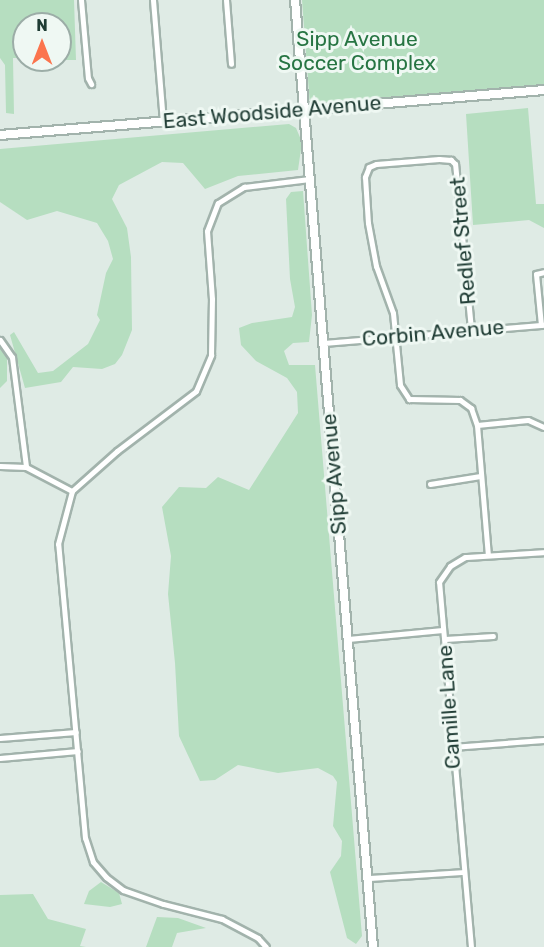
<!DOCTYPE html>
<html>
<head>
<meta charset="utf-8">
<style>
  body { margin:0 }
  #map { position:relative; width:544px; height:947px; overflow:hidden; background:#dfebe5; font-family:Rubik,sans-serif }
  div>[style] { position:absolute }
  .green>* { inset:0; background:#b6dec0 }
  .roads { filter:drop-shadow(2px 0 #a2b3ac) drop-shadow(-2px 0 #a2b3ac) drop-shadow(0 2px #a2b3ac) drop-shadow(0 -2px #a2b3ac) }
  .street>* { height:5px; margin:-2.5px; padding:0 2.5px; transform-origin:2.5px; border-radius:2.5px; background:#fff }
  .secondary>* { height:8px; margin:-4px; padding:0 4px; transform-origin:4px; border-radius:4px; background:#fff }
  span { translate:-50% -50%; white-space:nowrap; text-align:center; line-height:1.15; -webkit-text-stroke:6px #eff8f3; paint-order:stroke }
  .park-label { font-size:21px; color:#277543 }
  .street-label { font-size:21px; color:#1f3c34 }
  .north { position:absolute; left:12px; top:12px; width:60px; height:60px; box-sizing:border-box; background:#eff8f3; border:2px solid #9cada7; border-radius:50%; rotate:0deg; font-size:16px; font-weight:700; line-height:24px; text-align:center; color:#1f3c34 }
  .north::after { content:''; display:block; margin:auto; width:21px; height:27px; background:#fb744d; clip-path:polygon(50% 0,100% 100%,50% 72%,0 100%) }
</style>
</head>
<body>
<div id="map">
  <div class="green">
    <i style="clip-path:polygon(0 0,74px 0,76px 60px,60px 60px,60px 24px,24px 24px,24px 58px,13px 58px,14px 114px,6px 113px,5px 65px,0 58px)"></i>
    <i style="clip-path:polygon(302px 0,544px 0,544px 85px,310px 106px)"></i>
    <i style="clip-path:polygon(528px 108px,536px 204px,544px 204px,544px 228px,529px 220px,473px 225px,466px 114px)"></i>
    <i style="clip-path:polygon(289px 124px,296px 128px,302px 142px,298px 170px,238px 176px,205px 189px,183px 163px,162px 162px,119px 185px,112px 199px,127px 228px,131px 257px,132px 330px,122px 355px,115px 364px,102px 369px,73px 367px,61px 382px,25px 388px,10px 335px,14px 332px,38px 373px,53px 371px,88px 344px,100px 320px,97px 315px,106px 273px,113px 259px,108px 241px,97px 223px,57px 211px,27px 220px,0 202px,0 149px)"></i>
    <i style="clip-path:polygon(303px 191px,312px 315px,309px 342px,293px 343px,284px 351px,289px 365px,315px 365px,362px 936px,356px 944px,347px 938px,330px 872px,341px 856px,342px 841px,333px 826px,337px 782px,333px 776px,318px 768px,278px 773px,238px 765px,215px 780px,200px 781px,179px 736px,175px 663px,168px 594px,171px 556px,162px 507px,179px 487px,206px 488px,218px 477px,249px 490px,298px 413px,297px 392px,287px 378px,256px 361px,241px 345px,239px 328px,252px 323px,292px 317px,295px 307px,290px 279px,286px 199px,291px 192px)"></i>
    <i style="clip-path:polygon(0 348px,7px 357px,7px 381px,0 388px)"></i>
    <i style="clip-path:polygon(101px 882px,119px 893px,122px 904px,110px 907px,84px 904px,89px 891px)"></i>
    <i style="clip-path:polygon(33px 894px,48px 919px,86px 929px,80px 946px,86px 947px,0 947px,0 895px)"></i>
    <i style="clip-path:polygon(157px 917px,178px 918px,206px 928px,177px 933px,172px 947px,146px 947px)"></i>
  </div>
  <div class="roads">
    <div class="street">
      <i style="left:81px;top:0;width:78px;rotate:84.9deg"></i>
      <i style="left:88px;top:78px;width:7px;rotate:63deg"></i>
      <i style="left:153px;top:0;width:122px;rotate:85.3deg"></i>
      <i style="left:226px;top:0;width:64px;rotate:85.5deg"></i>
      <i style="left:541px;top:325px;width:51px;rotate:-95.6deg"></i>
      <i style="left:536px;top:274px;width:8px;rotate:-14deg"></i>
      <i style="left:471px;top:329px;width:166px;rotate:-95.5deg"></i>
      <i style="left:455px;top:164px;width:6px;rotate:-135deg"></i>
      <i style="left:451px;top:160px;width:12px;rotate:-175deg"></i>
      <i style="left:439px;top:159px;width:63px;rotate:175.5deg"></i>
      <i style="left:376px;top:164px;width:8px;rotate:157deg"></i>
      <i style="left:369px;top:167px;width:11px;rotate:112deg"></i>
      <i style="left:365px;top:177px;width:46px;rotate:86.3deg"></i>
      <i style="left:368px;top:223px;width:44px;rotate:79.5deg"></i>
      <i style="left:376px;top:266px;width:50px;rotate:70.1deg"></i>
      <i style="left:393px;top:313px;width:72px;rotate:84.4deg"></i>
      <i style="left:400px;top:385px;width:17px;rotate:57deg"></i>
      <i style="left:409px;top:399px;width:51px;rotate:1.1deg"></i>
      <i style="left:460px;top:400px;width:14px;rotate:36deg"></i>
      <i style="left:471px;top:408px;width:18px;rotate:71deg"></i>
      <i style="left:477px;top:425px;width:130px;rotate:85.2deg"></i>
      <i style="left:0;top:340px;width:21px;rotate:55deg"></i>
      <i style="left:12px;top:357px;width:111px;rotate:82.7deg"></i>
      <i style="left:323px;top:343px;width:222px;rotate:-4.7deg"></i>
      <i style="left:477px;top:425px;width:51px;rotate:-5.6deg"></i>
      <i style="left:528px;top:420px;width:17px;rotate:24deg"></i>
      <i style="left:0;top:466px;width:26px;rotate:2deg"></i>
      <i style="left:26px;top:467px;width:52px;rotate:27.6deg"></i>
      <i style="left:430px;top:484px;width:51px;rotate:-9.1deg"></i>
      <i style="left:348px;top:639px;width:95px;rotate:-5.4deg"></i>
      <i style="left:445px;top:639px;width:48px;rotate:-3.6deg"></i>
      <i style="left:0;top:738px;width:76px;rotate:-4.5deg"></i>
      <i style="left:452px;top:747px;width:92px;rotate:-4.4deg"></i>
      <i style="left:0;top:758px;width:78px;rotate:-5.1deg"></i>
      <i style="left:368px;top:878px;width:95px;rotate:-3.6deg"></i>
      <i style="left:266px;top:947px;width:12px;rotate:-132deg"></i>
      <i style="left:258px;top:938px;width:41px;rotate:-152.2deg"></i>
      <i style="left:222px;top:919px;width:61px;rotate:-165.7deg"></i>
      <i style="left:163px;top:904px;width:42px;rotate:-160.7deg"></i>
      <i style="left:123px;top:890px;width:21px;rotate:-143deg"></i>
      <i style="left:106px;top:877px;width:20px;rotate:-131deg"></i>
      <i style="left:93px;top:862px;width:25px;rotate:-108deg"></i>
      <i style="left:85px;top:838px;width:295px;rotate:-95.2deg"></i>
      <i style="left:58px;top:544px;width:55px;rotate:-75.2deg"></i>
      <i style="left:72px;top:491px;width:60px;rotate:-41.6deg"></i>
      <i style="left:117px;top:451px;width:99px;rotate:-37.2deg"></i>
      <i style="left:196px;top:391px;width:39px;rotate:-67deg"></i>
      <i style="left:211px;top:355px;width:56px;rotate:-89deg"></i>
      <i style="left:212px;top:299px;width:68px;rotate:-94.2deg"></i>
      <i style="left:207px;top:231px;width:30px;rotate:-69deg"></i>
      <i style="left:218px;top:203px;width:31px;rotate:-32deg"></i>
      <i style="left:244px;top:187px;width:66px;rotate:-6.9deg"></i>
      <i style="left:471px;top:947px;width:366px;rotate:-95deg"></i>
      <i style="left:439px;top:582px;width:19px;rotate:-55deg"></i>
      <i style="left:450px;top:566px;width:17px;rotate:-31deg"></i>
      <i style="left:465px;top:557px;width:79px;rotate:-3.6deg"></i>
    </div>
    <div class="secondary">
      <i style="left:295px;top:0;width:950px;rotate:85.29deg"></i>
      <i style="left:0;top:135px;width:546px;rotate:-4.73deg"></i>
    </div>
  </div>
  <div class="park-label">
    <span style="left:357px;top:51px">Sipp Avenue<br>Soccer Complex</span>
  </div>
  <div class="street-label">
    <span style="left:272px;top:112px;rotate:-5deg">East Woodside Avenue</span>
    <span style="left:463px;top:241px;rotate:-95deg">Redlef Street</span>
    <span style="left:433px;top:333px;rotate:-5deg">Corbin Avenue</span>
    <span style="left:334px;top:474px;rotate:-95deg">Sipp Avenue</span>
    <span style="left:449px;top:707px;rotate:-94deg">Camille Lane</span>
  </div>
  <div class="north">N</div>
</div>
</body>
</html>
